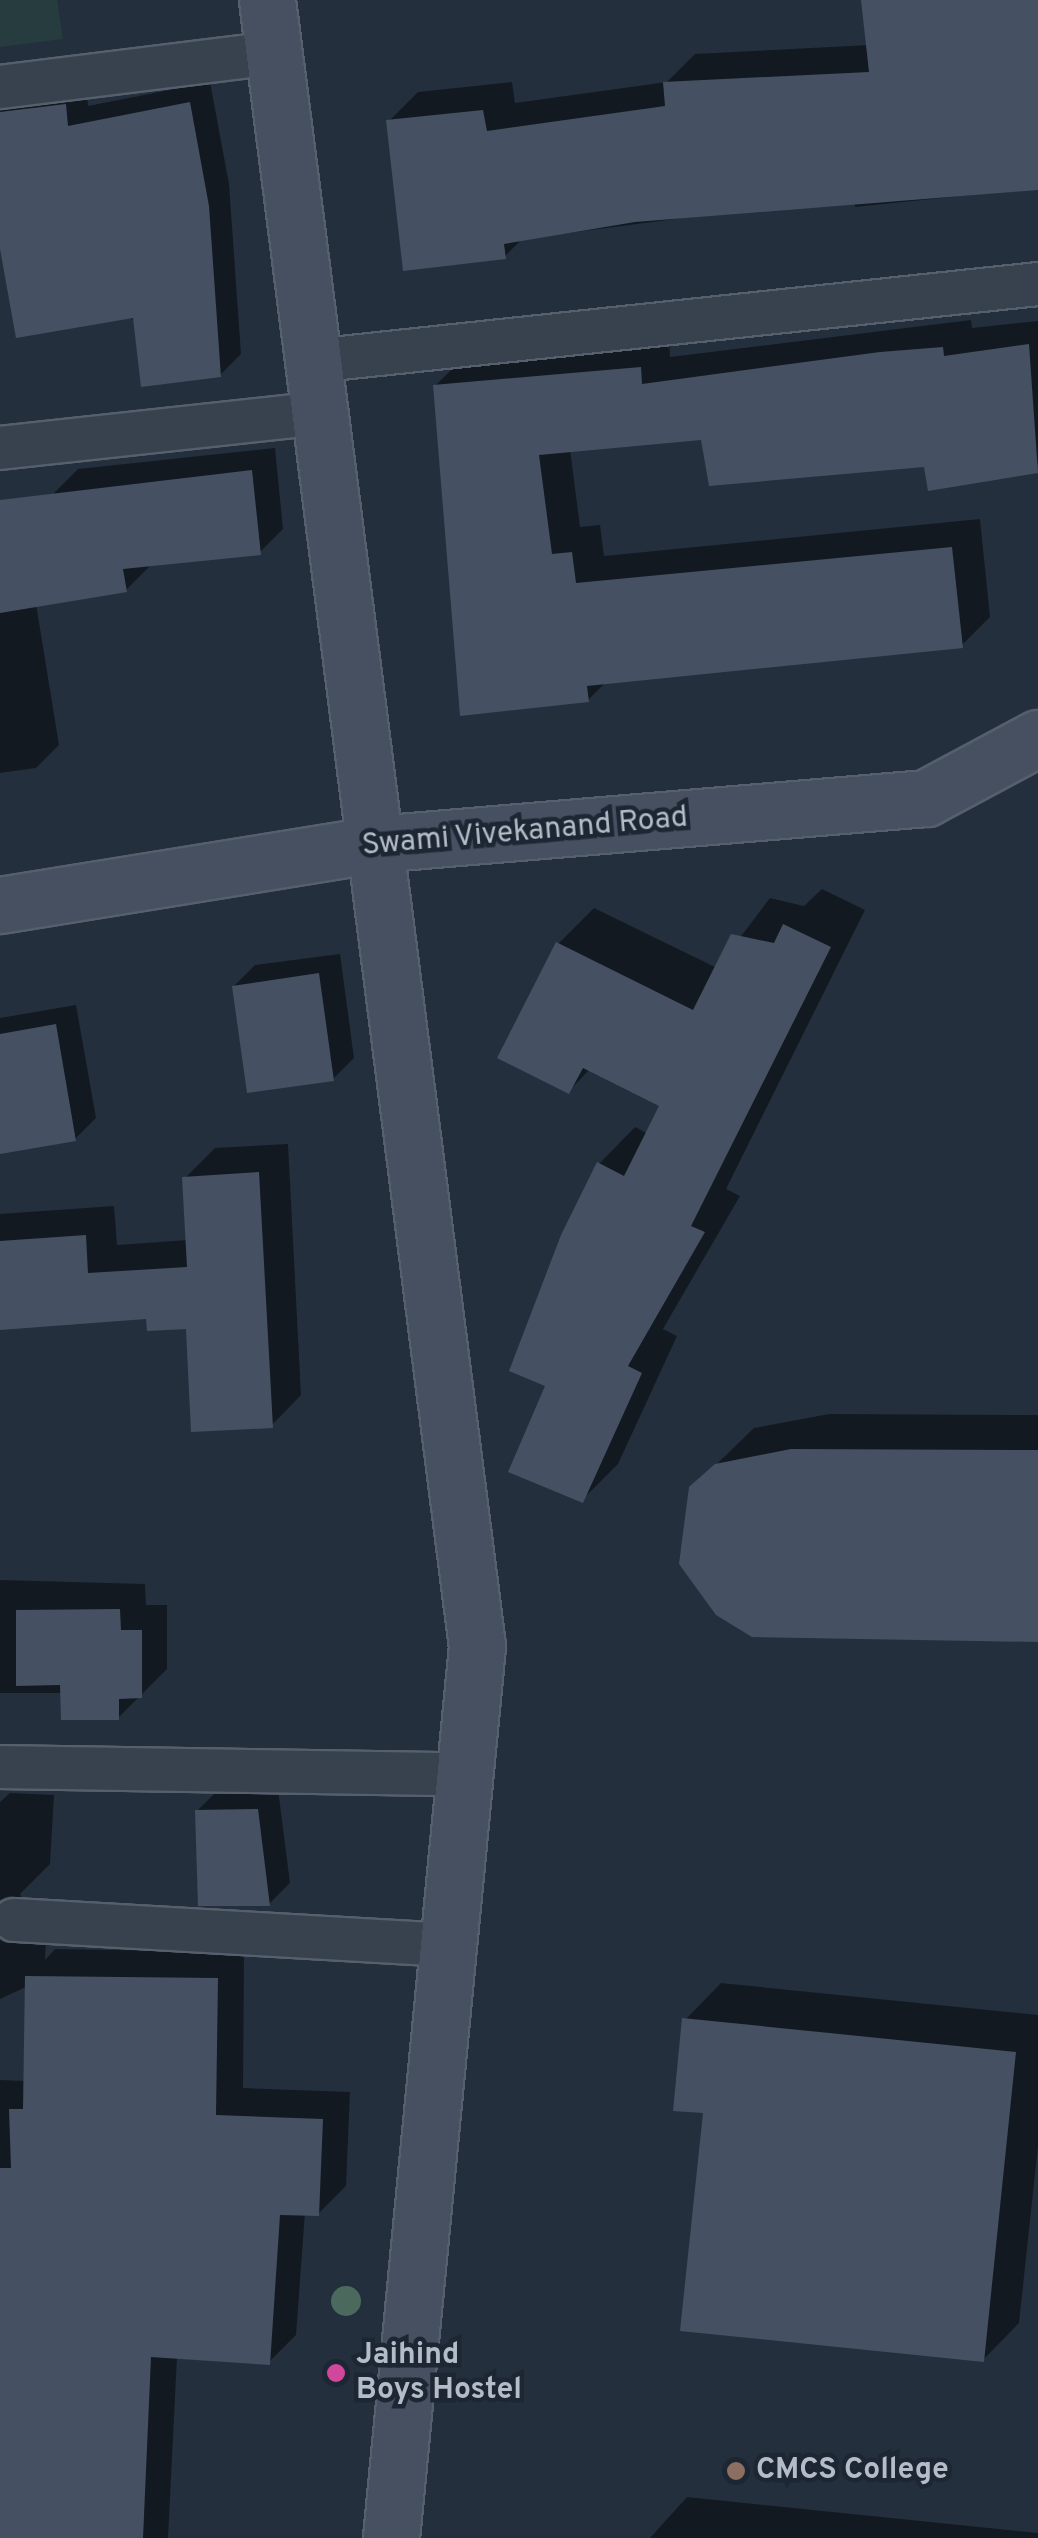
<!DOCTYPE html>
<html>
<head>
<meta charset="utf-8">
<style>
  body { margin:0 }
  #map { position:relative; width:1038px; height:2538px; overflow:hidden; background:#242f3e; font-family:Overpass,sans-serif }
  div>[style] { position:absolute }
  .green>* { inset:0; background:#263c3f }
  .shadow>* { inset:0; background:#0007 }
  .building>* { inset:0; background:#455162 }
  .roads { filter:drop-shadow(2px 0 #565f6c) drop-shadow(-2px 0 #565f6c) drop-shadow(0 2px #565f6c) drop-shadow(0 -2px #565f6c) }
  .street>* { height:42px; margin:-21px; padding:0 21px; transform-origin:21px; border-radius:21px; background:#38414e }
  .secondary>* { height:55px; margin:-27.5px; padding:0 27.5px; transform-origin:27.5px; border-radius:27.5px; background:#465061 }
  .trees>* { width:30px; height:30px; margin:-15px; border-radius:50%; background:#4b6a5d }
  .dots>* { width:28px; height:28px; translate:-50% -50%; box-sizing:border-box; border:5px solid #1d2633; border-radius:50% }
  span { translate:-50% -50%; white-space:nowrap; text-align:center; line-height:1.15; -webkit-text-stroke:9px #1d2633; paint-order:stroke }
  .street-label { font-size:30px; color:#b4bcc9 }
  .poi-label { font-size:30px; color:#b4bcc9; font-weight:700 }
  .left { translate:0 -50%; text-align:left }
</style>
</head>
<body>
<div id="map">
  <div class="green">
    <i style="clip-path:polygon(0 0,57px 0,63px 39px,0 47px)"></i>
  </div>
  <div class="shadow">
    <i style="clip-path:polygon(864px 0,1038px 0,1038px 188px,855px 207px,853px 196px,522px 239px,505px 256px,389px 121px,418px 92px,512px 82px,515px 103px,667px 82px,695px 54px,869px 45px)"></i>
    <i style="clip-path:polygon(210px 82px,229px 184px,241px 354px,220px 375px,0 235px,0 101px,86px 84px,88px 106px)"></i>
    <i style="clip-path:polygon(971px 320px,972px 328px,1038px 321px,1038px 464px,930px 488px,927px 464px,703px 437px,570px 449px,580px 527px,600px 525px,604px 556px,980px 519px,990px 617px,961px 646px,607px 681px,588px 700px,435px 386px,464px 357px,669px 339px,670px 357px)"></i>
    <i style="clip-path:polygon(275px 448px,283px 529px,259px 553px,150px 566px,126px 590px,36px 604px,59px 745px,36px 768px,0 773px,0 518px,57px 508px,54px 493px,78px 469px)"></i>
    <i style="clip-path:polygon(822px 889px,865px 910px,726px 1189px,740px 1196px,663px 1329px,677px 1336px,618px 1464px,582px 1500px,548px 1385px,599px 1164px,635px 1127px,648px 1134px,663px 1105px,590px 1069px,569px 1091px,558px 944px,594px 908px,717px 968px,770px 898px,804px 906px)"></i>
    <i style="clip-path:polygon(340px 954px,354px 1058px,333px 1079px,234px 986px,255px 965px)"></i>
    <i style="clip-path:polygon(76px 1005px,96px 1118px,75px 1139px,0 1151px,0 1018px)"></i>
    <i style="clip-path:polygon(288px 1144px,301px 1395px,272px 1425px,188px 1326px,149px 1316px,0 1329px,0 1214px,114px 1206px,117px 1245px,188px 1240px,185px 1178px,215px 1148px)"></i>
    <i style="clip-path:polygon(829px 1414px,1038px 1415px,1038px 1640px,692px 1488px,754px 1428px)"></i>
    <i style="clip-path:polygon(0 1580px,145px 1584px,146px 1605px,167px 1605px,167px 1669px,118px 1718px,63px 1693px,0 1693px)"></i>
    <i style="clip-path:polygon(278px 1789px,290px 1883px,269px 1904px,197px 1811px,218px 1790px)"></i>
    <i style="clip-path:polygon(10px 1793px,54px 1795px,50px 1864px,20px 1894px,28px 1912px,47px 1917px,45px 1960px,55px 1949px,244px 1952px,243px 2088px,350px 2092px,346px 2186px,318px 2214px,305px 2213px,296px 2335px,269px 2362px,177px 2357px,168px 2538px,0 2538px,0 2080px,26px 2081px,28px 1986px,0 1999px,0 1802px)"></i>
    <i style="clip-path:polygon(721px 1983px,1038px 2015px,1038px 2146px,1019px 2323px,983px 2360px,706px 2111px,685px 2020px)"></i>
    <i style="clip-path:polygon(687px 2497px,1038px 2533px,1038px 2538px,650px 2538px)"></i>
  </div>
  <div class="building">
    <i style="clip-path:polygon(861px 0,1038px 0,1038px 190px,635px 222px,504px 244px,506px 259px,403px 271px,386px 120px,483px 110px,487px 131px,665px 106px,663px 82px,869px 72px)"></i>
    <i style="clip-path:polygon(190px 102px,209px 206px,221px 377px,141px 387px,133px 318px,16px 338px,0 249px,0 112px,66px 104px,68px 126px)"></i>
    <i style="clip-path:polygon(1029px 344px,1038px 473px,928px 491px,924px 467px,709px 486px,701px 440px,539px 455px,552px 554px,572px 552px,576px 583px,952px 547px,963px 648px,587px 686px,589px 702px,460px 716px,433px 385px,641px 367px,642px 384px,880px 352px,943px 347px,944px 356px)"></i>
    <i style="clip-path:polygon(252px 470px,261px 555px,123px 569px,127px 592px,0 613px,0 500px)"></i>
    <i style="clip-path:polygon(783px 924px,831px 947px,691px 1226px,705px 1232px,628px 1366px,642px 1373px,583px 1503px,508px 1472px,545px 1386px,509px 1371px,561px 1235px,597px 1162px,624px 1176px,659px 1106px,583px 1068px,569px 1094px,497px 1058px,556px 942px,693px 1010px,731px 934px,774px 943px)"></i>
    <i style="clip-path:polygon(319px 973px,334px 1081px,247px 1093px,232px 986px)"></i>
    <i style="clip-path:polygon(56px 1024px,76px 1141px,0 1154px,0 1034px)"></i>
    <i style="clip-path:polygon(259px 1172px,273px 1428px,191px 1432px,186px 1329px,147px 1331px,146px 1319px,0 1330px,0 1241px,86px 1235px,88px 1273px,187px 1267px,182px 1177px)"></i>
    <i style="clip-path:polygon(791px 1449px,1038px 1450px,1038px 1642px,752px 1637px,716px 1615px,679px 1564px,689px 1487px,715px 1464px)"></i>
    <i style="clip-path:polygon(120px 1609px,121px 1630px,142px 1630px,142px 1698px,119px 1699px,119px 1720px,61px 1720px,60px 1685px,16px 1686px,16px 1610px)"></i>
    <i style="clip-path:polygon(258px 1809px,270px 1906px,198px 1906px,195px 1810px)"></i>
    <i style="clip-path:polygon(25px 1976px,218px 1978px,216px 2115px,323px 2119px,319px 2216px,280px 2215px,270px 2365px,151px 2357px,143px 2538px,0 2538px,0 2168px,11px 2168px,9px 2109px,23px 2109px)"></i>
    <i style="clip-path:polygon(682px 2018px,1016px 2052px,984px 2362px,680px 2331px,703px 2113px,673px 2111px)"></i>
  </div>
  <div class="roads">
    <div class="street">
      <i style="left:0;top:87px;width:276px;rotate:-7.1deg"></i>
      <i style="left:313px;top:361px;width:729px;rotate:-6.06deg"></i>
      <i style="left:0;top:448px;width:322px;rotate:-6.2deg"></i>
      <i style="left:0;top:1767px;width:465px;rotate:0.9deg"></i>
      <i style="left:14px;top:1920px;width:435px;rotate:3.3deg"></i>
    </div>
    <div class="secondary">
      <i style="left:267px;top:0;width:1659px;rotate:82.73deg"></i>
      <i style="left:477px;top:1646px;width:896px;rotate:95.51deg"></i>
      <i style="left:0;top:905px;width:380px;rotate:-9.2deg"></i>
      <i style="left:375px;top:844px;width:553px;rotate:-4.77deg"></i>
      <i style="left:926px;top:798px;width:127px;rotate:-28.2deg"></i>
    </div>
  </div>
  <div class="trees">
    <i style="left:346px;top:2301px"></i>
  </div>
  <div class="dots">
    <i style="left:336px;top:2373px;background:#d1479c"></i>
    <i style="left:736px;top:2471px;background:#8d6e63"></i>
  </div>
  <div class="street-label">
    <span style="left:525px;top:833px;rotate:-5deg">Swami Vivekanand Road</span>
  </div>
  <div class="poi-label">
    <span class="left" style="left:356px;top:2373px">Jaihind<br>Boys Hostel</span>
    <span class="left" style="left:756px;top:2471px">CMCS College</span>
  </div>
</div>
</body>
</html>
